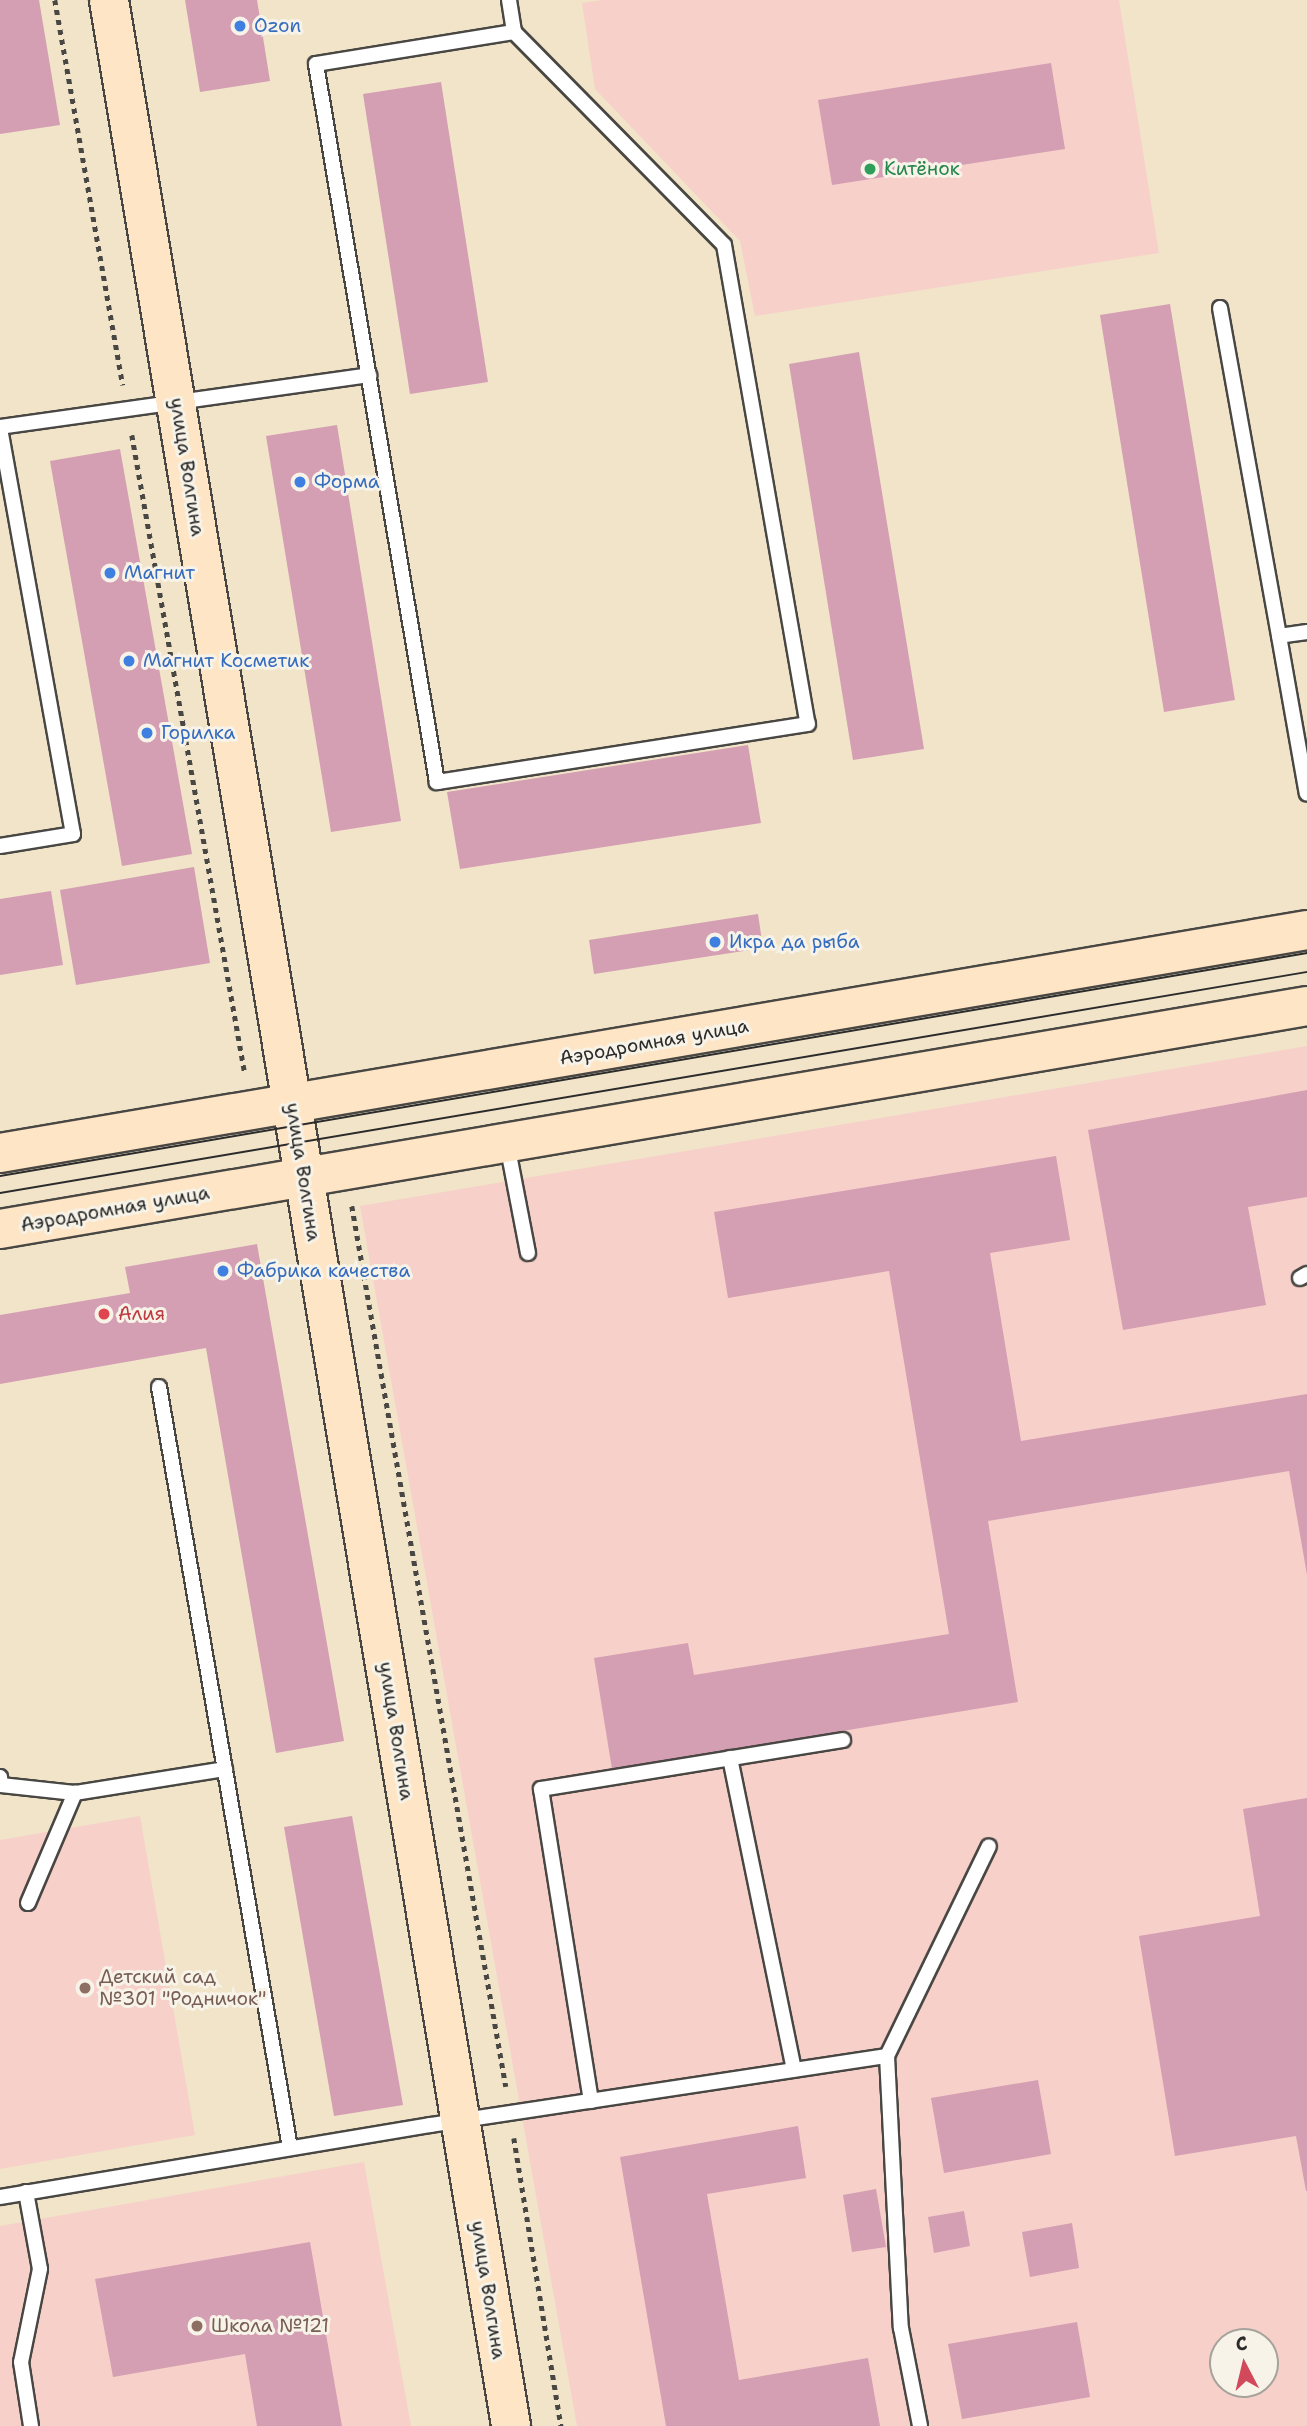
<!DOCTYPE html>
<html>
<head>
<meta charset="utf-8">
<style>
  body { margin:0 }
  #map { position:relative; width:1307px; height:2426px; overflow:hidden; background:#f1e4c9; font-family:"Shantell Sans",sans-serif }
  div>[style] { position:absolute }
  .built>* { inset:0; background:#f7d0ca }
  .building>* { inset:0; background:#d49eb3 }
  .path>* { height:4.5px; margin-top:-2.25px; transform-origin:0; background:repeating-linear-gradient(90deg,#494743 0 5px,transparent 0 10px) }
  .roads { filter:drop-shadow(2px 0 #494743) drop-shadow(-2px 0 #494743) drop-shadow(0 2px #494743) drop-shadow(0 -2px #494743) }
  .lane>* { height:14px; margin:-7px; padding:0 7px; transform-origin:7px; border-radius:7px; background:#fff }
  .secondary>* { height:38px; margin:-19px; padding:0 19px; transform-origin:19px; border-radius:19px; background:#fee5c5 }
  .tram>* { height:2px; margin:-1px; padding:0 1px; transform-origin:1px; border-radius:1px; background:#2b2b2b }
  .dots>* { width:19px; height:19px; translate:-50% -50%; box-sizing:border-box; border:4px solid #f7f3e8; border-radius:50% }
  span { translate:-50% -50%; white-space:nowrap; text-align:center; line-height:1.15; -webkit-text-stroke:6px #f7f3e8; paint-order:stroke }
  .shop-label { font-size:19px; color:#366cbe }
  .left { translate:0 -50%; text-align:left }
  .leisure-label { font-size:19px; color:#27864d }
  .street-label { font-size:19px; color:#2b2b2b }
  .health-label { font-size:19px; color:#be3a42 }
  .education-label { font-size:19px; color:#785e54 }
  .north { position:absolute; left:1209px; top:2328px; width:70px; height:70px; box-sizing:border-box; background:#f7f3e8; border:2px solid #a5a39c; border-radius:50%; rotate:353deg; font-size:19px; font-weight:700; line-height:28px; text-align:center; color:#2b2b2b }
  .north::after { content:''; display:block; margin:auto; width:24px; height:32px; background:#d1495b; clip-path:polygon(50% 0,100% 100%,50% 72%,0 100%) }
</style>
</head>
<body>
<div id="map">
  <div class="built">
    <i style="clip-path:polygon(602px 0,1119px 0,1159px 253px,755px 316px,740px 241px,595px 89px,582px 3px)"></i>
    <i style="clip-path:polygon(evenodd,1307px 1046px,1307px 2426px,577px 2426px,360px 1206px,1307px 1046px,1223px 2342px,1265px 2342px,1265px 2384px,1223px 2384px,1223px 2342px)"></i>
    <i style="clip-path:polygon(140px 1816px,195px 2135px,0 2169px,0 1840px)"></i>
    <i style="clip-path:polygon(364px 2162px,411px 2426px,0 2426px,0 2226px)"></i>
  </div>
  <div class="building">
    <i style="clip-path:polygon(0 0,39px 0,60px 125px,0 134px)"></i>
    <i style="clip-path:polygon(185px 0,257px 0,270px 81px,200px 92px)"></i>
    <i style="clip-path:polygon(1051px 63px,1065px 149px,832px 185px,818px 100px)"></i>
    <i style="clip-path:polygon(441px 82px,488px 382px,410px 394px,363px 94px)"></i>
    <i style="clip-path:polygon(1170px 304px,1235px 700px,1164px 712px,1100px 315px)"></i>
    <i style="clip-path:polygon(859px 352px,924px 749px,853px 760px,789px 364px)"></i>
    <i style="clip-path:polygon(337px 425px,401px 821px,331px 832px,266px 436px)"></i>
    <i style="clip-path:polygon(120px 449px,192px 854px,122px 866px,50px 461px)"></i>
    <i style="clip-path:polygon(748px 745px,761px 823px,460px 869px,447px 792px)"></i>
    <i style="clip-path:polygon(194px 867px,210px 963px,76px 985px,60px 890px)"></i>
    <i style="clip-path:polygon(51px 891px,63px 965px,0 975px,0 899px)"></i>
    <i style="clip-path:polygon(758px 914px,763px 948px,594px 974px,589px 940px)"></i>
    <i style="clip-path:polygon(1307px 1090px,1307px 1197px,1248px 1207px,1266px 1305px,1123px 1330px,1088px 1130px)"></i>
    <i style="clip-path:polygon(1056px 1156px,1070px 1240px,990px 1253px,1021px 1441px,1307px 1394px,1307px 1575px,1289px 1471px,988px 1521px,1018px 1702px,612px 1769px,594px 1658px,688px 1643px,694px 1675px,949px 1634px,889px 1271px,728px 1298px,714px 1212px)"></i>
    <i style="clip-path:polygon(257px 1244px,344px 1741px,276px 1753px,206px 1348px,0 1384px,0 1315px,130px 1293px,125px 1267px)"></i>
    <i style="clip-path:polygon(1307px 1798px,1307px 2191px,1306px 2191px,1296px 2136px,1175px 2156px,1139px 1936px,1260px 1916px,1243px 1809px)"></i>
    <i style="clip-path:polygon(352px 1816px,403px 2105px,334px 2116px,284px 1827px)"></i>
    <i style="clip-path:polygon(1038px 2080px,1051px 2154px,944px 2173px,931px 2098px)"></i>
    <i style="clip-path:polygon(798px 2126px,806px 2178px,707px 2194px,739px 2380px,868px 2358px,880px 2426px,666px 2426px,620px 2157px)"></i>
    <i style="clip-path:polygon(876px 2189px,886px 2247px,852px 2252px,843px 2195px)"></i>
    <i style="clip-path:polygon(964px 2211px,970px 2246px,934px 2253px,928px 2217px)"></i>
    <i style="clip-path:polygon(1072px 2223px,1079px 2268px,1030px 2277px,1022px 2232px)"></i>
    <i style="clip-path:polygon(310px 2242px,342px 2426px,257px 2426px,245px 2354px,113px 2377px,95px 2279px)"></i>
    <i style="clip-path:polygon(1077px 2322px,1090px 2397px,962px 2419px,948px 2344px)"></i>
  </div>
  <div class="path">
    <i style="left:55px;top:0;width:391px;rotate:80deg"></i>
    <i style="left:132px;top:435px;width:649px;rotate:79.97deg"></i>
    <i style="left:352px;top:1206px;width:894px;rotate:80.08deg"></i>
    <i style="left:514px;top:2138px;width:292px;rotate:80.7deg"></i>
  </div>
  <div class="roads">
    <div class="lane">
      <i style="left:509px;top:0;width:32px;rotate:81deg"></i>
      <i style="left:514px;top:32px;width:299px;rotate:45.4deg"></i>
      <i style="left:724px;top:245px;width:486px;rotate:80.1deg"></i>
      <i style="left:808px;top:724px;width:376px;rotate:171.1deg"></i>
      <i style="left:437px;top:782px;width:728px;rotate:-99.57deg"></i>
      <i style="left:316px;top:64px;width:201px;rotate:-9.2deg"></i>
      <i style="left:1220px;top:308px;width:333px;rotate:79.8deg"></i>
      <i style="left:0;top:427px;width:373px;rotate:-8deg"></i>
      <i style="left:1307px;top:632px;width:28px;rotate:172deg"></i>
      <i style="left:1279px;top:636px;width:160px;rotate:80deg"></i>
      <i style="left:0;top:846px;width:74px;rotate:-9.3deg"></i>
      <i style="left:73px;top:834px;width:413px;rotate:-100.2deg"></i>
      <i style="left:507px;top:1144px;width:111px;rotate:79.1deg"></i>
      <i style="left:1300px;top:1278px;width:8px;rotate:-30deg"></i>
      <i style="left:159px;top:1387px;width:772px;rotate:80.23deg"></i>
      <i style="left:730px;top:1758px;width:318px;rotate:78.4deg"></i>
      <i style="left:0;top:1777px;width:8px;rotate:83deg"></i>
      <i style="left:1px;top:1785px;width:74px;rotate:6.2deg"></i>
      <i style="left:28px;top:1903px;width:120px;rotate:-66.9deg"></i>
      <i style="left:75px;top:1793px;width:152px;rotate:-9.1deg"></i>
      <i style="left:887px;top:2056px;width:272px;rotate:87.1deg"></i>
      <i style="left:901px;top:2328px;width:100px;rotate:79deg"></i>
      <i style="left:591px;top:2101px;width:316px;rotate:-99.1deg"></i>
      <i style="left:541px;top:1789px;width:306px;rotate:-9.2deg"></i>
      <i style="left:26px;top:2192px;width:78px;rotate:79.7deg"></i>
      <i style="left:40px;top:2269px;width:95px;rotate:101.5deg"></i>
      <i style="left:21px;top:2362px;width:65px;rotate:81.1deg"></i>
      <i style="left:0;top:2197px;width:436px;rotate:-9.5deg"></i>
      <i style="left:430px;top:2125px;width:462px;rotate:-8.6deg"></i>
      <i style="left:887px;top:2056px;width:233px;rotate:-64.1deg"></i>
    </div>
    <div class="secondary">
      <i style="left:109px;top:0;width:2459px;rotate:80.59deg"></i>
      <i style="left:0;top:1153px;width:1326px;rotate:-9.68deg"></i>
      <i style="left:0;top:1229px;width:1326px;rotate:-9.68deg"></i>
    </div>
  </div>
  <div class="tram">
    <i style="left:0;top:1176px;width:1326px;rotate:-9.68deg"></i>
    <i style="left:0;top:1193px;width:1326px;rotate:-9.6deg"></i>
  </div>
  <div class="dots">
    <i style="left:240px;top:26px;background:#3f7fe0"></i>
    <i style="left:870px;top:169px;background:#2e9e5b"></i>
    <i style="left:300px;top:482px;background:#3f7fe0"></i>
    <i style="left:110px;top:573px;background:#3f7fe0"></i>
    <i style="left:129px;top:661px;background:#3f7fe0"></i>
    <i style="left:147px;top:733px;background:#3f7fe0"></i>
    <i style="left:715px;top:942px;background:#3f7fe0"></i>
    <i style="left:223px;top:1271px;background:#3f7fe0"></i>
    <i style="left:104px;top:1314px;background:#e0444e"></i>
    <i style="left:85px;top:1988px;background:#8d6e63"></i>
    <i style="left:197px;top:2326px;background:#8d6e63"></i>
  </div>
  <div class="shop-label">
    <span class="left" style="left:254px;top:26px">Ozon</span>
    <span class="left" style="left:314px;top:482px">Форма</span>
    <span class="left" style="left:124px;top:573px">Магнит</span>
    <span class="left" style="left:143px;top:661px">Магнит Косметик</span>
    <span class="left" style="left:161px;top:733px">Горилка</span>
    <span class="left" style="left:729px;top:942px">Икра да рыба</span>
    <span class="left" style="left:237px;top:1271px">Фабрика качества</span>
  </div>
  <div class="leisure-label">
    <span class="left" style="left:884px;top:169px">Китёнок</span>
  </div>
  <div class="street-label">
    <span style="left:187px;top:467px;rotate:81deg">улица Волгина</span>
    <span style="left:654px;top:1042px;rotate:-10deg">Аэродромная улица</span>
    <span style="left:303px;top:1172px;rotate:81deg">улица Волгина</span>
    <span style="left:115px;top:1209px;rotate:-10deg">Аэродромная улица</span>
    <span style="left:396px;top:1731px;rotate:81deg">улица Волгина</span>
    <span style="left:488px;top:2290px;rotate:81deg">улица Волгина</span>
  </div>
  <div class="health-label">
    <span class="left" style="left:118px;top:1314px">Алия</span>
  </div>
  <div class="education-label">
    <span class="left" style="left:99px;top:1988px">Детский сад<br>№301 "Родничок"</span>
    <span class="left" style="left:211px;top:2326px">Школа №121</span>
  </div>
  <div class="north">С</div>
</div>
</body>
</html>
